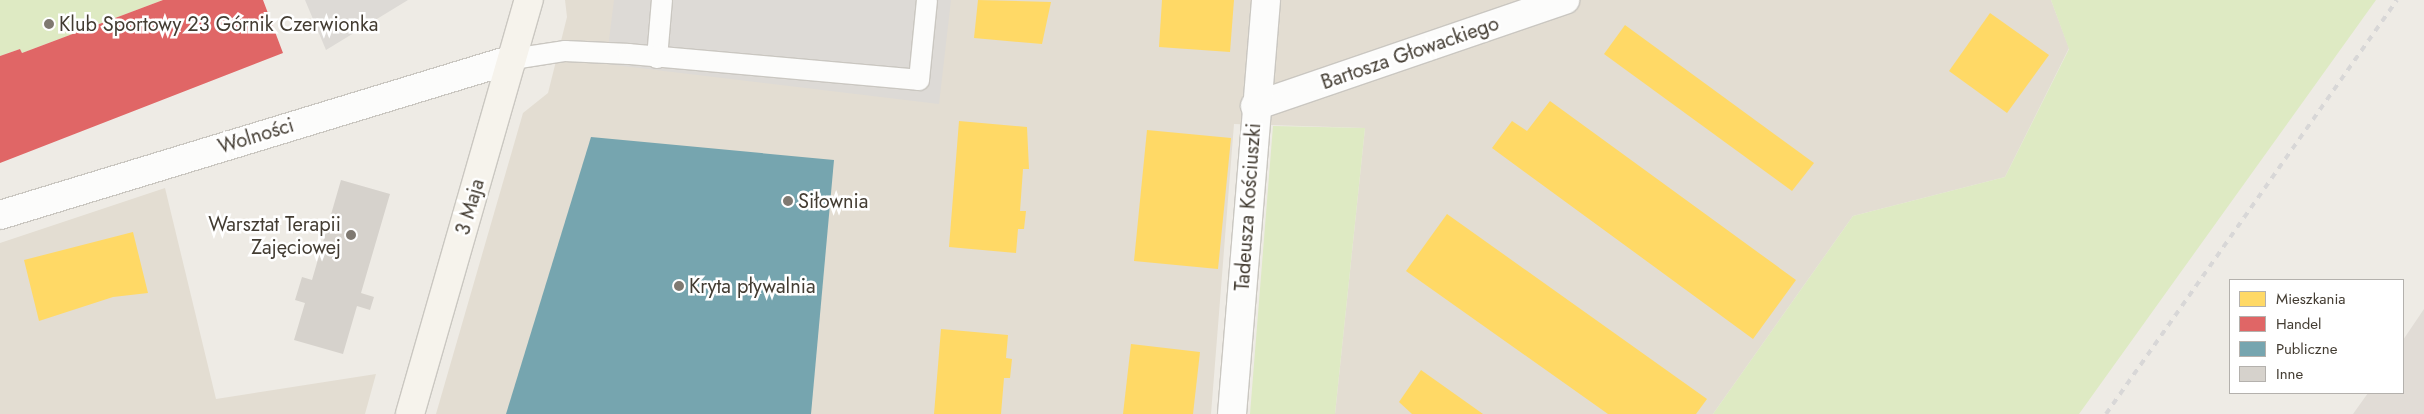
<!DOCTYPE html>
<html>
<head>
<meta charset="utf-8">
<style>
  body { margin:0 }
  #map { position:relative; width:2424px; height:414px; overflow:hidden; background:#eeebe5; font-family:Jost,sans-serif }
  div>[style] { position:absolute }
  .residential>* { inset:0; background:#e3ddd2 }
  .industrial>* { inset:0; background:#e1dcd6 }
  .green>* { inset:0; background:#deeac3 }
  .parking>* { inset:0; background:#dddad6 }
  .homes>* { inset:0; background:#ffd966 }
  .shops>* { inset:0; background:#e06666 }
  .public>* { inset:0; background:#76a5af }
  .building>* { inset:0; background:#d6d2cc }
  .roads { filter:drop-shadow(1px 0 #cac7c1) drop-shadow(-1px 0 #cac7c1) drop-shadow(0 1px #cac7c1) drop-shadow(0 -1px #cac7c1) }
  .lane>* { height:20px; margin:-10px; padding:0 10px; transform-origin:10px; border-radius:10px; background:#fcfcfb }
  .street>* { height:28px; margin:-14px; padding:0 14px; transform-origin:14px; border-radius:14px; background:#fcfcfb }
  .secondary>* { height:28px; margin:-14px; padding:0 14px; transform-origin:14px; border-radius:14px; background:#f6f3ec }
  .rail>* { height:4px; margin-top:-2px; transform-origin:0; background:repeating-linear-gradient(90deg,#d8d7d7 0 6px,transparent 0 12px) }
  .dots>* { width:14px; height:14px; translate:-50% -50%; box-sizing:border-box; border:2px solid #fff; border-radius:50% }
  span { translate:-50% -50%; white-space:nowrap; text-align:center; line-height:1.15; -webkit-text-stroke:5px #fff; paint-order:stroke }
  .poi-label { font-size:20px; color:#433c32 }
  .left { translate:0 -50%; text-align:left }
  .right { translate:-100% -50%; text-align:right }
  .street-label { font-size:20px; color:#433c32 }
  .legend { position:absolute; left:2229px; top:279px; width:175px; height:115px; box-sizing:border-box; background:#fff; border:1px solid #b4b1ad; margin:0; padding:6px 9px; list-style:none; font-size:15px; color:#433c32 }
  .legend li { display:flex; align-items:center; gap:10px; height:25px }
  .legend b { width:25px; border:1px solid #b4b1ad }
</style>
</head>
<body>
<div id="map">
  <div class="residential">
    <i style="clip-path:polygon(565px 0,2051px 0,2069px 48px,2005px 177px,1853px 216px,1713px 414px,1335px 414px,1365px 128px,1234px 124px,1211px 414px,436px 414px,523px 113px,548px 93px,567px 17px)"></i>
    <i style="clip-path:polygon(165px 188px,216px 399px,376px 374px,365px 414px,0 414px,0 243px)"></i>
  </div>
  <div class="industrial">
    <i style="clip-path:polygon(2424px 309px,2424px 414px,2353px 414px,2368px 393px,2403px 393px,2403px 340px)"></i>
  </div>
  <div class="green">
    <i style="clip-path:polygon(0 0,163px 0,22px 53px,20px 49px,0 56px)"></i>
    <i style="clip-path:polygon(2051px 0,2376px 0,2079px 414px,1713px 414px,1853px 216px,2005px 177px,2069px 49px)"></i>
    <i style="clip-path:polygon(1273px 126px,1365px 128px,1335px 414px,1250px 414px)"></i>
  </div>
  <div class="parking">
    <i style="clip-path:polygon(305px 0,408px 0,326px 50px)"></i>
    <i style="clip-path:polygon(614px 0,951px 0,939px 104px,606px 64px)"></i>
  </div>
  <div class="homes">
    <i style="clip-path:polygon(978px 0,1051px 2px,1042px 44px,974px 38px)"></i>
    <i style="clip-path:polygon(1162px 0,1234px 0,1230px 52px,1159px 47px)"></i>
    <i style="clip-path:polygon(1990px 13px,2049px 55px,2007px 113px,1949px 71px)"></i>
    <i style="clip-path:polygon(1625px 25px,1814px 163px,1792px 191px,1604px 54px)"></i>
    <i style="clip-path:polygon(1550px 101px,1796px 280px,1753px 339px,1492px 148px,1512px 121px,1527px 131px)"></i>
    <i style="clip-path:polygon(959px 121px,1027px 127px,1029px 169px,1023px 169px,1020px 211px,1026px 211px,1024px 229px,1018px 229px,1016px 253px,949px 247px)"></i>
    <i style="clip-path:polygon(1147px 130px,1231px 138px,1218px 269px,1134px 261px)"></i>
    <i style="clip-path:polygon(1447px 214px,1707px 399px,1696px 414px,1608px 414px,1406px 271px)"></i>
    <i style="clip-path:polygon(133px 232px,148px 293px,113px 297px,39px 321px,24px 260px)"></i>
    <i style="clip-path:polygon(941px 329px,1008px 335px,1006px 358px,1012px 359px,1010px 378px,1004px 378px,1001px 414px,934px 414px)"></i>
    <i style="clip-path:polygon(1131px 344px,1200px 352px,1193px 414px,1123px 414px)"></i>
    <i style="clip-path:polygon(1421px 370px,1483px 414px,1412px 414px,1399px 402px)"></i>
  </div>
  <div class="shops">
    <i style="clip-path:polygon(163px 0,263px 0,283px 53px,0 163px,0 56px,20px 49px,22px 53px)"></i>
  </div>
  <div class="public">
    <i style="clip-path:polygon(591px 137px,834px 160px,811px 414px,506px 414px)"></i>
  </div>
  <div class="building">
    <i style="clip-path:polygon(341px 180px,390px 194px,361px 293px,374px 297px,370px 310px,357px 306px,343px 354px,294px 340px,305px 303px,295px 300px,302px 277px,312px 280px)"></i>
  </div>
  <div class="roads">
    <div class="lane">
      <i style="left:657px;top:58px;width:58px;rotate:-85.1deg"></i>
      <i style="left:513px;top:59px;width:53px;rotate:-8.7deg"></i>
      <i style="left:565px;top:51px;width:64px;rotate:2.7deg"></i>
      <i style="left:629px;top:54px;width:291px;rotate:5.1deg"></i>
      <i style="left:919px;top:80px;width:80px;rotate:-84.3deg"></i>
    </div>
    <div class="street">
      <i style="left:1255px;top:106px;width:328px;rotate:-18.9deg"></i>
      <i style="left:0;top:215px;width:536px;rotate:-16.91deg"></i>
      <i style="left:1232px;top:414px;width:415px;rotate:-85.3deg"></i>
    </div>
    <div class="secondary">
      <i style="left:410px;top:414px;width:431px;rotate:-74deg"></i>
    </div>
  </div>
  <div class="rail">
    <i style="left:2106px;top:414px;width:506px;rotate:-54.9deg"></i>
  </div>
  <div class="dots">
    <i style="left:49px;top:24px;background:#7f7971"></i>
    <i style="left:788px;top:201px;background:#7f7971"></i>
    <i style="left:351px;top:235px;background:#7f7971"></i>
    <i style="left:679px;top:286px;background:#7f7971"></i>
  </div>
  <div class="poi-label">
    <span class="left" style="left:59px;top:24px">Klub Sportowy 23 Górnik Czerwionka</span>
    <span class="left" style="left:798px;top:201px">Siłownia</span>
    <span class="right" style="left:341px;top:236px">Warsztat Terapii<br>Zajęciowej</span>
    <span class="left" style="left:689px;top:286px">Kryta pływalnia</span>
  </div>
  <div class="street-label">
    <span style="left:1410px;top:53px;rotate:-19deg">Bartosza Głowackiego</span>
    <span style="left:256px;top:136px;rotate:-17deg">Wolności</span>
    <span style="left:470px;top:207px;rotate:-74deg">3 Maja</span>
    <span style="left:1248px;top:207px;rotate:-86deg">Tadeusza Kościuszki</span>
  </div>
  <ul class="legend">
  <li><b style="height:14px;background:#ffd966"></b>Mieszkania</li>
  <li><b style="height:14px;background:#e06666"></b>Handel</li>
  <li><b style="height:14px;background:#76a5af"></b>Publiczne</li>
  <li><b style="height:14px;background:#d6d2cc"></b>Inne</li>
  </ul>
</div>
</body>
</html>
